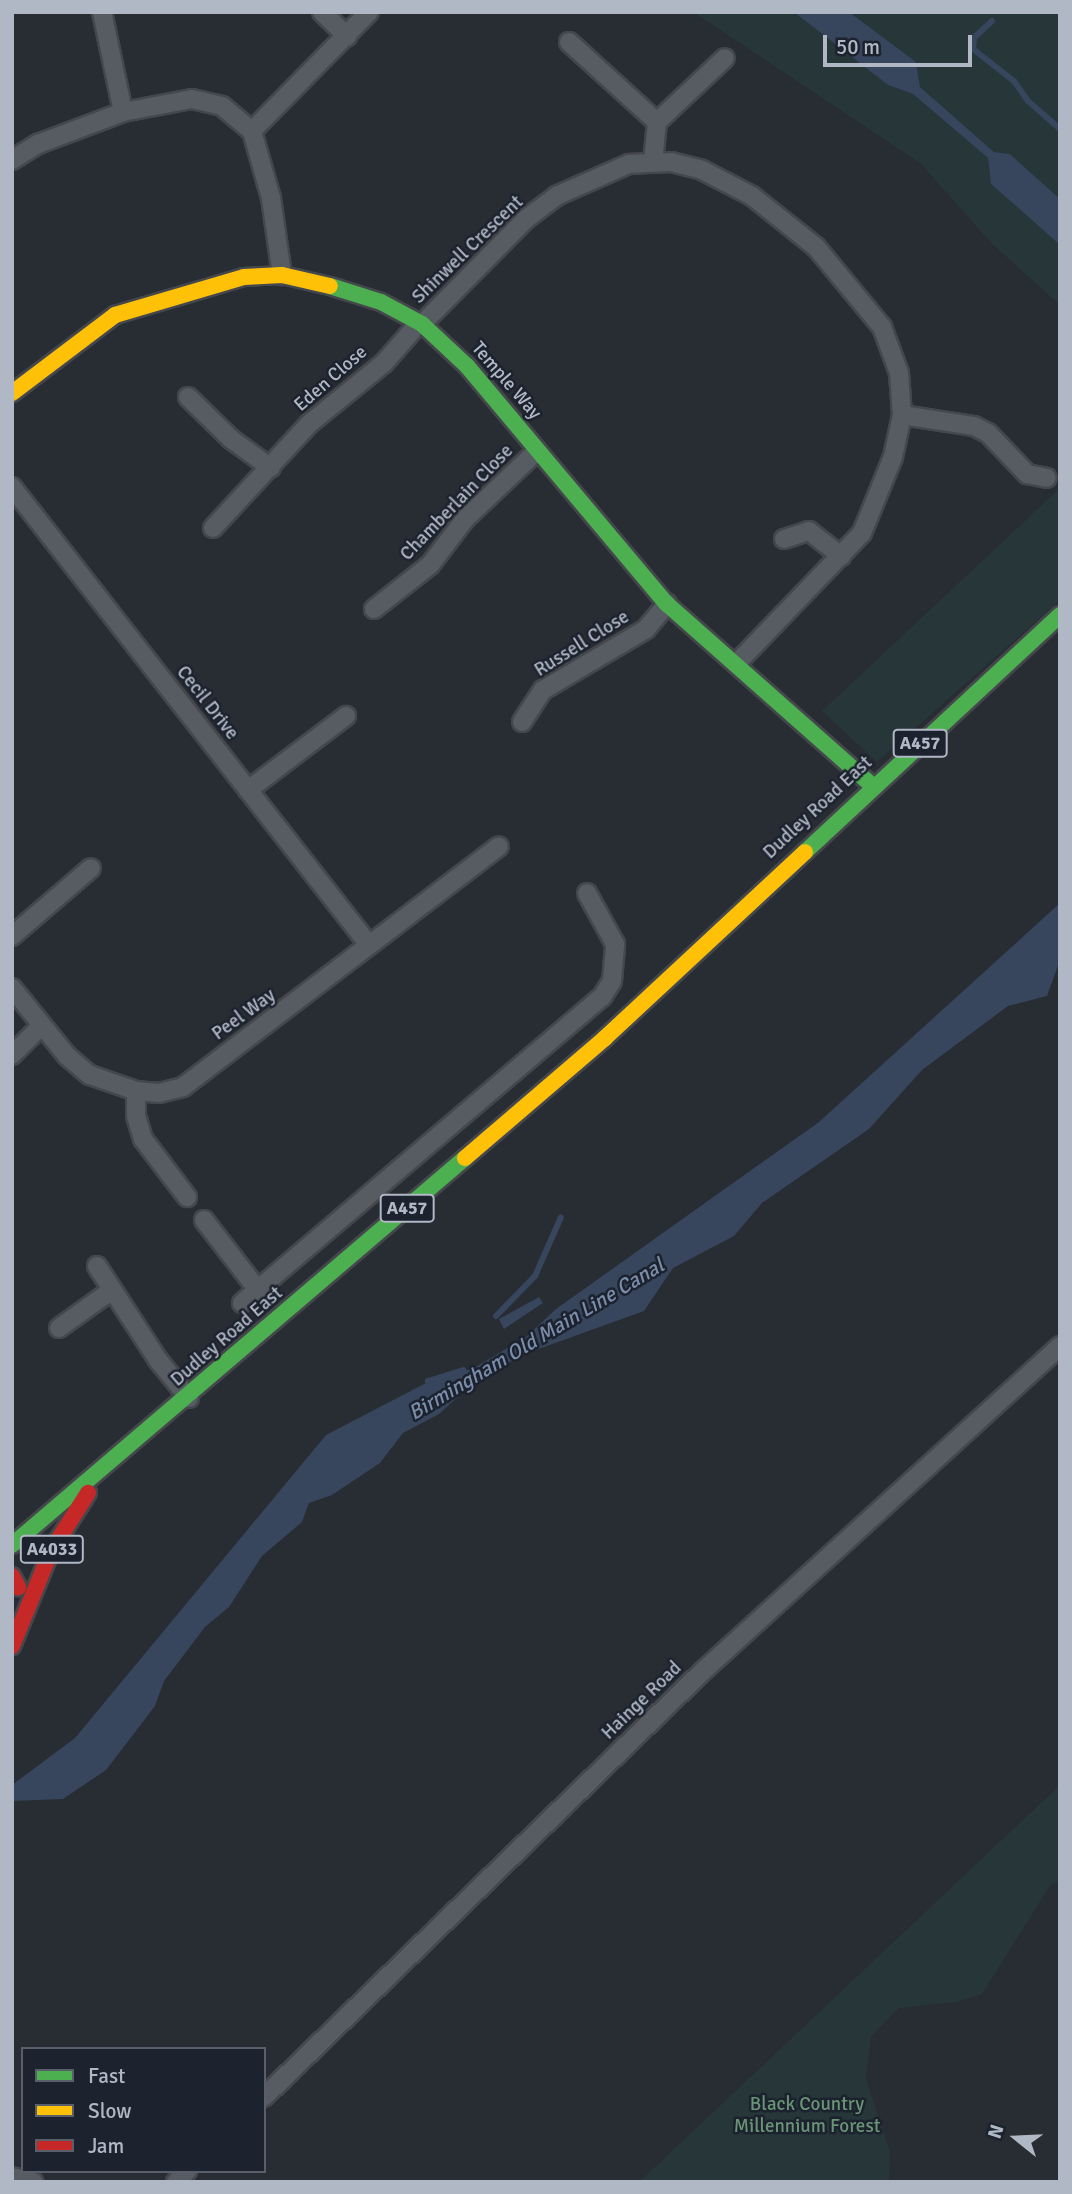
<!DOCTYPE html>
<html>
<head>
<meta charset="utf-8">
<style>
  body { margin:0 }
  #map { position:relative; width:1072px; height:2194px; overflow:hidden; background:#282c33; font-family:Signika,sans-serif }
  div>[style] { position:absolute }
  .green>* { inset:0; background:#263639 }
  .water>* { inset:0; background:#37455d }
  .stream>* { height:6px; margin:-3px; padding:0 3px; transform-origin:3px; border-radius:3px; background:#37455d }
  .roads { filter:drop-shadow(2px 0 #44474c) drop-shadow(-2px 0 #44474c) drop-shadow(0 2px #44474c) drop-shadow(0 -2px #44474c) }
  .street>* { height:18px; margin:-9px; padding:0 9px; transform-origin:9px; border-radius:9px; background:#575b62 }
  .fast>* { height:16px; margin:-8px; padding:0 8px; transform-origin:8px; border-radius:8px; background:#4caf50 }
  .slow>* { height:16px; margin:-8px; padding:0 8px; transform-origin:8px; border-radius:8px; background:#ffc107 }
  .jam>* { height:16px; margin:-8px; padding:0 8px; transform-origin:8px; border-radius:8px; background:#c62828 }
  span { translate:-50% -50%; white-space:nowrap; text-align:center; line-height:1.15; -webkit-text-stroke:5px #1c222e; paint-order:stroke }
  .shield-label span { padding:2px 5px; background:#1c222e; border:2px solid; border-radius:5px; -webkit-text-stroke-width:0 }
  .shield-label { font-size:18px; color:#b1b8c5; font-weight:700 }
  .street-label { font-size:19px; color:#b1b8c5 }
  .park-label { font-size:19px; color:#6a9476 }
  .water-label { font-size:21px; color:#7b8dab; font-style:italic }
  .frame { position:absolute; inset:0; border:14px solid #b1b8c5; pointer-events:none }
  .legend { position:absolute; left:21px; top:2047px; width:245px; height:126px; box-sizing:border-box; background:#1c222e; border:2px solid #585e6a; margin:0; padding:9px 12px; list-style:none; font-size:21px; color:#b1b8c5 }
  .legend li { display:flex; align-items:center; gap:14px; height:35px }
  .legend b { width:35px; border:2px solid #585e6a }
  .north { position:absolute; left:981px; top:2103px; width:70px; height:70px; -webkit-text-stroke:5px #1c222e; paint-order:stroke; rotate:288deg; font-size:19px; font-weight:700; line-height:28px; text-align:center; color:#b1b8c5 }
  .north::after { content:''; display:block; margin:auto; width:24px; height:32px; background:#b1b8c5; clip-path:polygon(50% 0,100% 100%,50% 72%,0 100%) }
  .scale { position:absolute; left:823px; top:35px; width:149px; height:32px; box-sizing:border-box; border:4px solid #b1b8c5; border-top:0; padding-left:9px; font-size:21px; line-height:24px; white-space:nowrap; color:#b1b8c5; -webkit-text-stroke:5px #1c222e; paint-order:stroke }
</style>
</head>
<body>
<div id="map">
  <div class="green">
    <i style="clip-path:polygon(693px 12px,794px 12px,888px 85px,913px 94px,988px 158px,991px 184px,1060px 245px,1060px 305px,992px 244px,921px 164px)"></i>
    <i style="clip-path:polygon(849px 12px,1060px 12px,1060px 199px,1010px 154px,994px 152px,920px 87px,916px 62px)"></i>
    <i style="clip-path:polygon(1060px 488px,1060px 600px,877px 762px,822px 711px)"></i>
    <i style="clip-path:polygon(1060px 1785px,1060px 1881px,1051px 1884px,982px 1994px,956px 2002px,899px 2008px,871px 2037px,866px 2079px,890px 2152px,889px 2182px,639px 2182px)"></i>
  </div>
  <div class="water">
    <i style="clip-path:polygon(794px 12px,849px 12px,916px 62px,920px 87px,994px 152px,1010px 154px,1060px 199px,1060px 245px,991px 184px,988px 158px,913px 94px,888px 85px)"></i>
    <i style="clip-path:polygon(1060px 903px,1060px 960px,1047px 996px,1008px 1006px,922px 1070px,869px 1129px,762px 1203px,734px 1236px,673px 1268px,644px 1311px,522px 1355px,474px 1382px,439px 1414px,403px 1433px,380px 1463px,332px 1495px,309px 1503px,302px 1522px,262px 1556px,229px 1607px,205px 1627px,164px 1681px,155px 1706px,106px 1770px,63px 1799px,12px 1801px,12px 1785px,75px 1738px,326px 1435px,426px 1383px,474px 1368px,526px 1337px,556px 1309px,819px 1122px)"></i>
    <i style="clip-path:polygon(539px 1297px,543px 1303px,504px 1329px,499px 1319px)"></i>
  </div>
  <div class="stream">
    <i style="left:992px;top:21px;width:25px;rotate:137deg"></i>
    <i style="left:974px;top:38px;width:11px;rotate:95deg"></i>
    <i style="left:973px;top:49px;width:52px;rotate:38deg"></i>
    <i style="left:1014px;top:81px;width:24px;rotate:55deg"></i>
    <i style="left:1028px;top:101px;width:43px;rotate:41.2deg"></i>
    <i style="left:496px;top:1316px;width:56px;rotate:-45.7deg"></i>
    <i style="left:535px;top:1276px;width:64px;rotate:-66.2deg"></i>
    <i style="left:429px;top:1390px;width:9px;rotate:-96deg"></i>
    <i style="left:428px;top:1381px;width:37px;rotate:-17deg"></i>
  </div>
  <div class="roads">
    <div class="street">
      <i style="left:102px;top:12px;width:102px;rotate:78.1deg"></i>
      <i style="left:322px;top:12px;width:35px;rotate:44deg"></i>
      <i style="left:569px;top:42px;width:119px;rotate:42.3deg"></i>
      <i style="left:657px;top:122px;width:40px;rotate:95.7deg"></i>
      <i style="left:657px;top:122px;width:93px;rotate:-43.3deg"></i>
      <i style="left:252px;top:131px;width:167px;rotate:-45.5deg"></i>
      <i style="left:12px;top:160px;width:31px;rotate:-32deg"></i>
      <i style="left:38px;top:144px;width:91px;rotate:-20.6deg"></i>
      <i style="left:123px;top:112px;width:70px;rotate:-10.7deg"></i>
      <i style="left:192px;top:99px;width:31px;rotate:13deg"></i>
      <i style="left:222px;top:106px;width:39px;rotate:40deg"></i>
      <i style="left:252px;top:131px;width:70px;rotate:74.2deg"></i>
      <i style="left:271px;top:198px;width:78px;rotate:81.9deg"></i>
      <i style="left:422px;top:324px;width:148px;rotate:-45.3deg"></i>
      <i style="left:526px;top:219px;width:38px;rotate:-37deg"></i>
      <i style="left:556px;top:196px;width:80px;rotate:-23.7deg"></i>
      <i style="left:629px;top:164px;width:42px;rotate:-2.7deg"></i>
      <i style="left:671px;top:162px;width:32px;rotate:14deg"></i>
      <i style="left:702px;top:170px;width:56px;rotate:27.5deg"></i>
      <i style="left:752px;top:196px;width:82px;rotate:38.6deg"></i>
      <i style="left:816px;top:247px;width:104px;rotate:50.5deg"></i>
      <i style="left:882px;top:327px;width:49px;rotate:69.7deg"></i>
      <i style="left:899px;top:373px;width:42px;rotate:85.9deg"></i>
      <i style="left:902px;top:415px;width:43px;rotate:102.1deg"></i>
      <i style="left:893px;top:457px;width:82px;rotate:112.2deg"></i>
      <i style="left:862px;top:533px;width:180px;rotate:133.9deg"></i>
      <i style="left:188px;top:397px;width:60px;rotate:44.3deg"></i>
      <i style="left:231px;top:439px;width:49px;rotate:35.9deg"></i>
      <i style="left:902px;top:415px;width:73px;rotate:8.7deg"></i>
      <i style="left:974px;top:426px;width:16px;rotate:27deg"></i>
      <i style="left:988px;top:433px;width:57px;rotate:46.4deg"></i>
      <i style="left:1027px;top:474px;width:20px;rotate:11deg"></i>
      <i style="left:12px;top:487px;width:581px;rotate:52.06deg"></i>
      <i style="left:213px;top:528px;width:142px;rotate:-47.3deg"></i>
      <i style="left:309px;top:424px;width:97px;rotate:-39.1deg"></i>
      <i style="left:384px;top:363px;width:53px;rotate:-48.8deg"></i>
      <i style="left:784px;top:539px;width:26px;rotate:-18deg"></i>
      <i style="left:809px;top:531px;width:41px;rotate:38deg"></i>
      <i style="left:374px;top:609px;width:71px;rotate:-38.2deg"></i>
      <i style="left:430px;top:565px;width:58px;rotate:-52.7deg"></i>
      <i style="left:465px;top:519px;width:99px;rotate:-43.4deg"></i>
      <i style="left:522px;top:722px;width:38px;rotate:-57deg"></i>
      <i style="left:543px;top:690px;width:120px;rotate:-30.6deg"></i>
      <i style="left:646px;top:629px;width:33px;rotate:-50deg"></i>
      <i style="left:248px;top:790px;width:123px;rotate:-37.1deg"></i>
      <i style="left:12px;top:936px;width:104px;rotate:-40.7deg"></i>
      <i style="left:12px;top:988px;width:87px;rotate:51deg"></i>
      <i style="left:67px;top:1056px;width:30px;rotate:40deg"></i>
      <i style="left:90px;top:1075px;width:49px;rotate:19.2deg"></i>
      <i style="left:136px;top:1091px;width:23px;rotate:5deg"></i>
      <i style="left:159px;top:1093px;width:25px;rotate:-14deg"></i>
      <i style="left:183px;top:1087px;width:397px;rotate:-37.3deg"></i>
      <i style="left:12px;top:1055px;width:42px;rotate:-45deg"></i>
      <i style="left:136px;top:1091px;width:25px;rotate:90deg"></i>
      <i style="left:136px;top:1116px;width:24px;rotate:73deg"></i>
      <i style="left:143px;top:1139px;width:73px;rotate:52.8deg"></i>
      <i style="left:204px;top:1220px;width:88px;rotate:52.4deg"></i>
      <i style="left:97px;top:1266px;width:112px;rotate:57deg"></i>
      <i style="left:158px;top:1360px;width:49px;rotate:50.8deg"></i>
      <i style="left:242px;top:1303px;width:472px;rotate:-40.4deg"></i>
      <i style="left:602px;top:997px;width:19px;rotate:-58deg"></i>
      <i style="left:612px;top:981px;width:37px;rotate:-85deg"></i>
      <i style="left:615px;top:944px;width:58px;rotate:-118.8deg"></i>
      <i style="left:59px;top:1328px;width:65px;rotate:-35.6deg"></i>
      <i style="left:264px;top:2097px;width:612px;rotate:-44.14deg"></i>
      <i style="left:703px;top:1671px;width:483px;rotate:-42.3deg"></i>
      <i style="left:12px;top:2177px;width:22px;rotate:13deg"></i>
      <i style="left:176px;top:2182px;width:16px;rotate:-45deg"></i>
    </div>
    <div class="fast">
      <i style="left:330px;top:286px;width:53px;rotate:17.4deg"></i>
      <i style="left:381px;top:302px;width:47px;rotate:28.2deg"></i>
      <i style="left:422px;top:324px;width:62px;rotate:43deg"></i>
      <i style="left:467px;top:366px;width:311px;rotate:50deg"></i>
      <i style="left:667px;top:604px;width:275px;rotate:41.5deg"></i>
      <i style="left:805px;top:852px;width:348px;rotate:-42.9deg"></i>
      <i style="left:12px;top:1545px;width:596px;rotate:-40.51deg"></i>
    </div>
    <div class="slow">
      <i style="left:12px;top:393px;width:129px;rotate:-37.1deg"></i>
      <i style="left:115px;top:315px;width:134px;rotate:-16.4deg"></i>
      <i style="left:244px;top:277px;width:38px;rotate:-3deg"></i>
      <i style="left:282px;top:275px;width:49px;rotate:12.9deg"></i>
      <i style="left:465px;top:1158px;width:184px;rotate:-40.6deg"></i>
      <i style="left:605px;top:1038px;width:273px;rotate:-42.9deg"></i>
    </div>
    <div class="jam">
      <i style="left:12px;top:1576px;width:13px;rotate:61deg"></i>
      <i style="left:12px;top:1646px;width:103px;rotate:-67.7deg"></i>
      <i style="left:51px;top:1551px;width:69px;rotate:-57.5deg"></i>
    </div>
  </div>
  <div class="shield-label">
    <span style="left:920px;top:743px">A457</span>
    <span style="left:407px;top:1208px">A457</span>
    <span style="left:52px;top:1549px">A4033</span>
  </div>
  <div class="street-label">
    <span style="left:468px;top:250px;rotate:-44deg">Shinwell Crescent</span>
    <span style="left:331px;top:379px;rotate:-41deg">Eden Close</span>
    <span style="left:506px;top:381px;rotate:49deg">Temple Way</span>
    <span style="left:457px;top:503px;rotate:-46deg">Chamberlain Close</span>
    <span style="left:582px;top:644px;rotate:-32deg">Russell Close</span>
    <span style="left:207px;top:703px;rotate:52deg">Cecil Drive</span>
    <span style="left:818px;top:808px;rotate:-43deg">Dudley Road East</span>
    <span style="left:244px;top:1015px;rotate:-36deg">Peel Way</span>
    <span style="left:227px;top:1337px;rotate:-41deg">Dudley Road East</span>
    <span style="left:642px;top:1701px;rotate:-44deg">Hainge Road</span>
  </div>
  <div class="park-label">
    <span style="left:807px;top:2116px">Black Country<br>Millennium Forest</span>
  </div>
  <div class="water-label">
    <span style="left:536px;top:1339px;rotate:-31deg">Birmingham Old Main Line Canal</span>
  </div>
  <div class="frame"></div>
  <ul class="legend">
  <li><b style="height:9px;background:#4caf50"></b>Fast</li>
  <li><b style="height:9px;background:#ffc107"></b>Slow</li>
  <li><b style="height:9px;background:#c62828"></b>Jam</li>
  </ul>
  <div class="north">N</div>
  <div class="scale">50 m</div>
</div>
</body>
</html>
